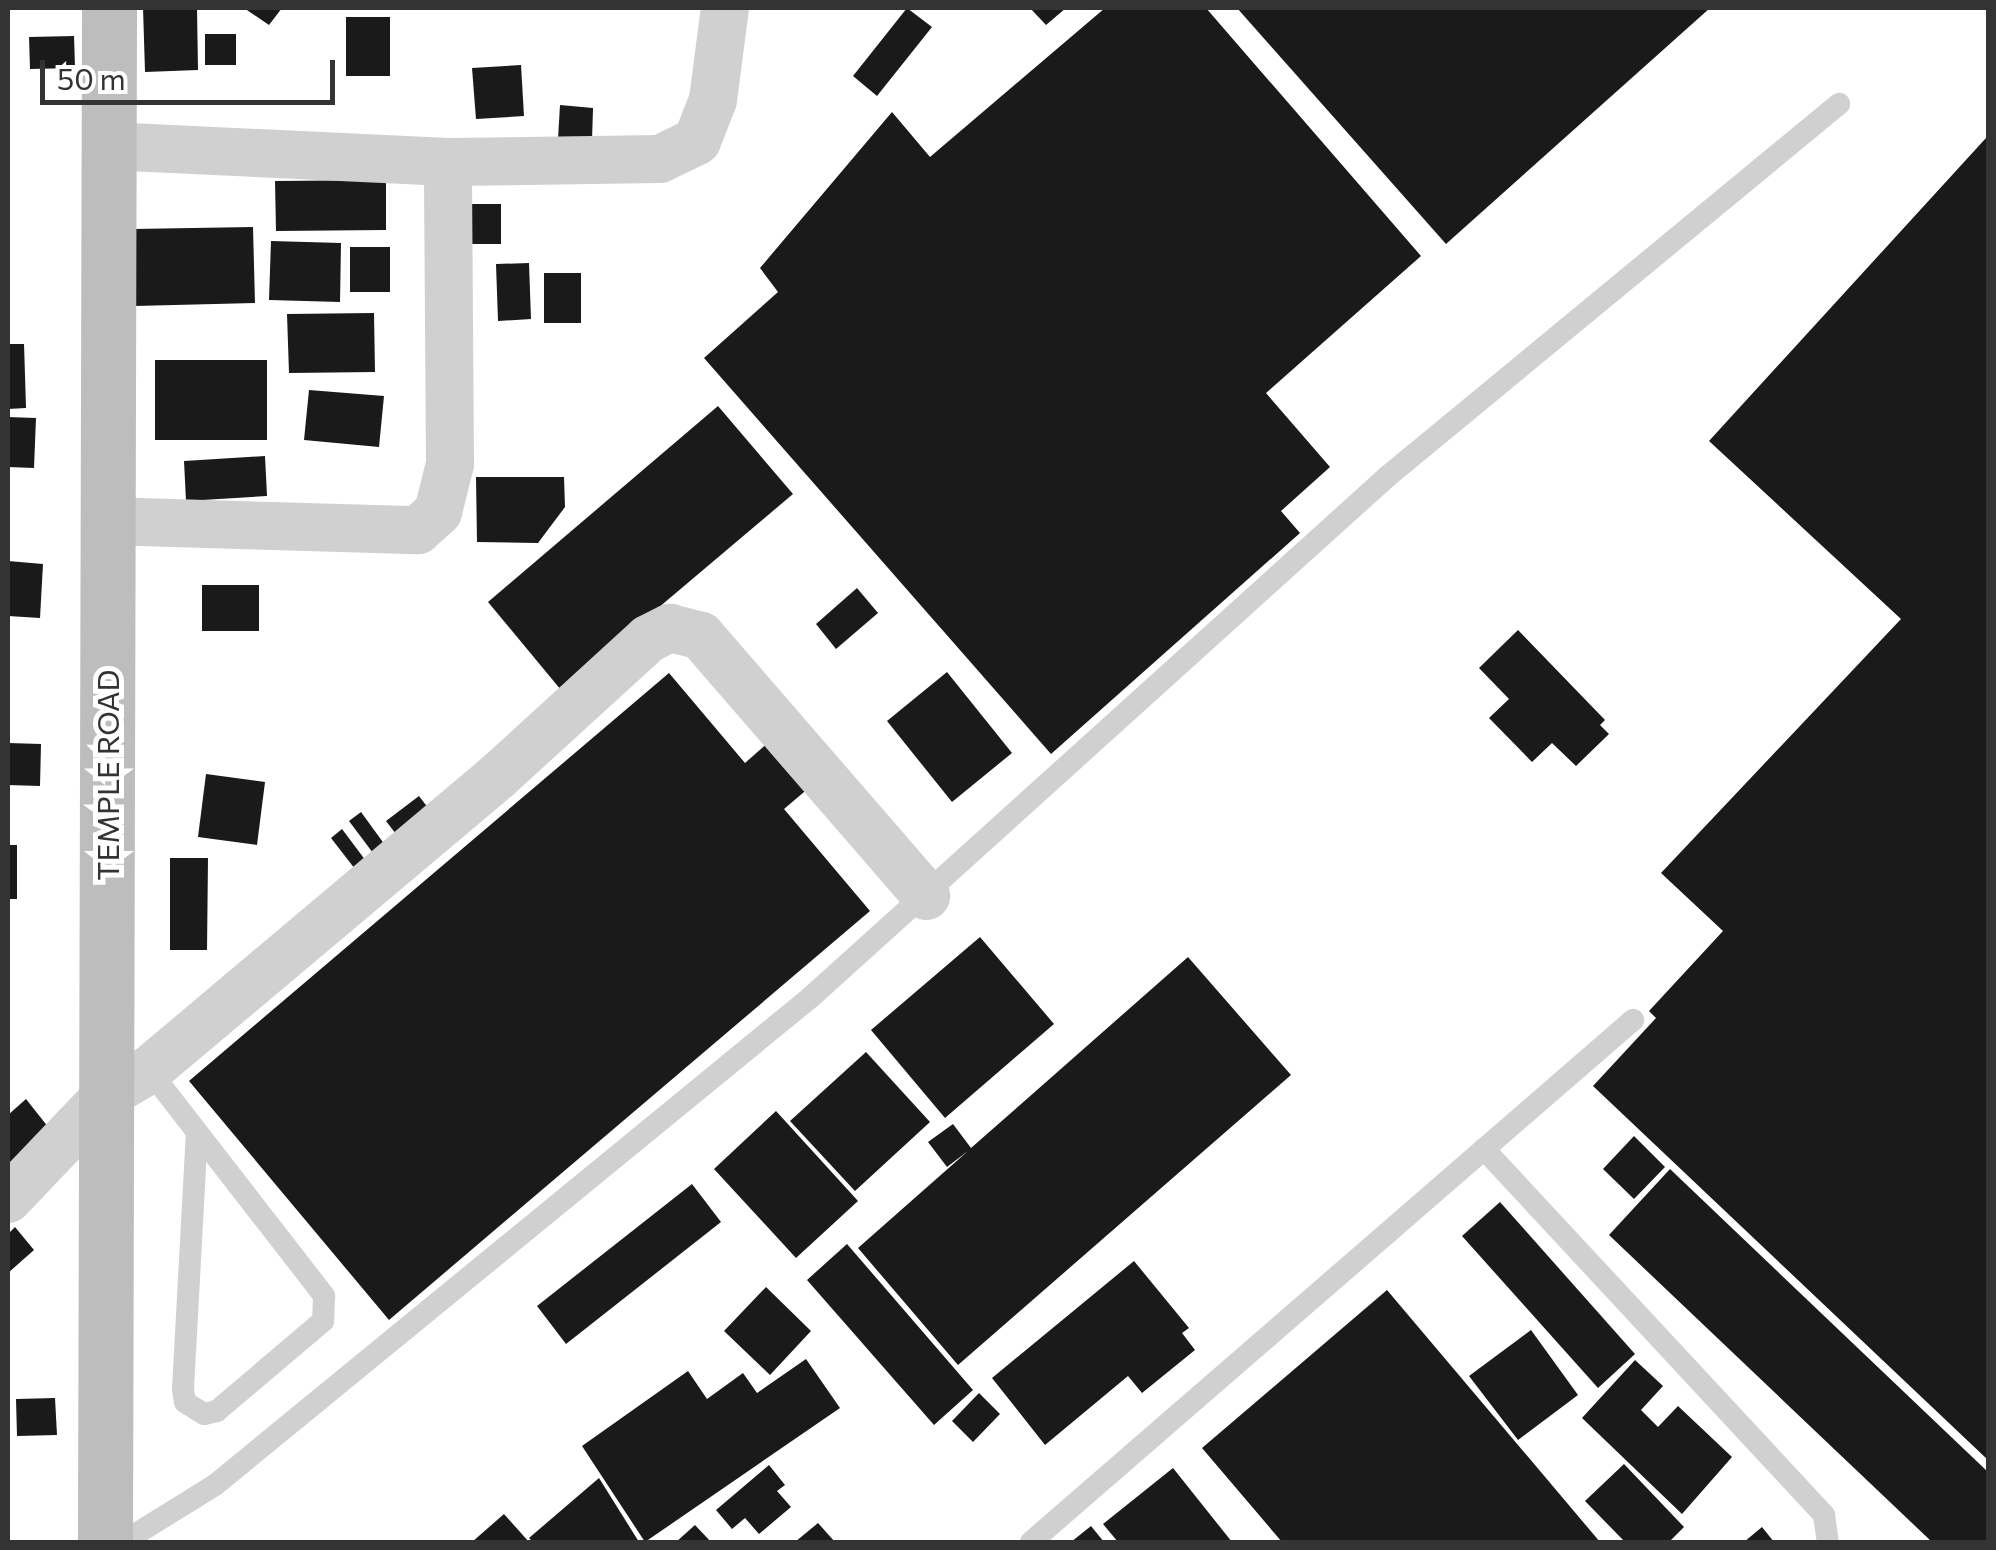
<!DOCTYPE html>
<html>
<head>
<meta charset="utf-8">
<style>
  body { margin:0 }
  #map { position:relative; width:1996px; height:1550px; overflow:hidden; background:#fff; font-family:Commissioner,sans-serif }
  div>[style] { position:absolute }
  .building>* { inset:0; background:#1a1a1a }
  .lane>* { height:22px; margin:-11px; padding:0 11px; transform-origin:11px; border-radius:11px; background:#d0d0d0 }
  .street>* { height:48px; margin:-24px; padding:0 24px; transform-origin:24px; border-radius:24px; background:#d0d0d0 }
  .secondary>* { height:55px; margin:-27.5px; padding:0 27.5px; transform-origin:27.5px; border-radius:27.5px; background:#bdbdbd }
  span { translate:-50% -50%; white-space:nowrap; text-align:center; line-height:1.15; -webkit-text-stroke:10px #fff; paint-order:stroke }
  .street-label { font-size:30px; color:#333 }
  .frame { position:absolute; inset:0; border:10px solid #333; pointer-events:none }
  .scale { position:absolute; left:40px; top:60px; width:295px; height:45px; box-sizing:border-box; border:5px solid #333; border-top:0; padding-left:12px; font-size:30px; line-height:35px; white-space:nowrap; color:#333; -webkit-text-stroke:8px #fff; paint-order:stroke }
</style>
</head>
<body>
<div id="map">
  <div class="building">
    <i style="clip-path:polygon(143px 8px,197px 8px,198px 70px,145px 72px)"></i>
    <i style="clip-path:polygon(244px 8px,282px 8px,269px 25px)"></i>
    <i style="clip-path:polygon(907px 8px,932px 27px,877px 96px,853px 76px)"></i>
    <i style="clip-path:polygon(1030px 8px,1066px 8px,1046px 25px)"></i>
    <i style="clip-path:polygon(1105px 8px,1206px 8px,1421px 256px,1266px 393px,1330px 467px,1281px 511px,1300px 533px,1051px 754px,704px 358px,778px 292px,760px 268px,892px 112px,930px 157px)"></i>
    <i style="clip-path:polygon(1237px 8px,1710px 8px,1446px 244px)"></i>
    <i style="clip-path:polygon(346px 17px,390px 17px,390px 76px,346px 76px)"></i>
    <i style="clip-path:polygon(205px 34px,236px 34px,236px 65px,205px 65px)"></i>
    <i style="clip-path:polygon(74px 36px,75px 68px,30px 69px,29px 37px)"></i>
    <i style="clip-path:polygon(521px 65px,524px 116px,476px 119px,472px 68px)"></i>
    <i style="clip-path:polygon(560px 105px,593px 108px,592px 141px,558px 139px)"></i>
    <i style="clip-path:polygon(1986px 138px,1988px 141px,1988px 1460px,1593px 1086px,1656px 1018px,1649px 1011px,1723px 931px,1661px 873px,1901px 619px,1709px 441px)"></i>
    <i style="clip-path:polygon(386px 180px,386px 230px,276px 231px,275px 181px)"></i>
    <i style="clip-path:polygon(463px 204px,501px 204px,501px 244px,463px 244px)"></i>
    <i style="clip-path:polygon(253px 227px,255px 303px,134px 306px,133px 229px)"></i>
    <i style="clip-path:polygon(271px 241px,341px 243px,340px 302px,269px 300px)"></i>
    <i style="clip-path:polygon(350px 247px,390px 247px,390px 292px,350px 292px)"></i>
    <i style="clip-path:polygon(529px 263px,531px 319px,498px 321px,496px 264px)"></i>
    <i style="clip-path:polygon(544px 273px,581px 273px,581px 323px,544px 323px)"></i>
    <i style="clip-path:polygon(374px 313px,375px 372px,289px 373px,287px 314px)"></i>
    <i style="clip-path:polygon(8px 344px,24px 344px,26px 408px,8px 409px)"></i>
    <i style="clip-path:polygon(155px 360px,267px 360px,267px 440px,155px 440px)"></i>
    <i style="clip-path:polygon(309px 390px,384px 396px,379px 447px,304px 440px)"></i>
    <i style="clip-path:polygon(718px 406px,793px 494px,561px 690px,488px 602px)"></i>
    <i style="clip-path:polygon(8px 417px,36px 418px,34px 468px,8px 467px)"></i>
    <i style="clip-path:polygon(265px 456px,267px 496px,186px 501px,184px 461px)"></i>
    <i style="clip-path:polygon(476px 477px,564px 477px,565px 507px,538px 543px,477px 542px)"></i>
    <i style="clip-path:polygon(8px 561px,43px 564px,40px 618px,8px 616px)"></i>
    <i style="clip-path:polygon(202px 585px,259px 585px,259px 631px,202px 631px)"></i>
    <i style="clip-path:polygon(857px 588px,878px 613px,836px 649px,816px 624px)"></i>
    <i style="clip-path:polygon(1518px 630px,1605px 720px,1600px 725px,1609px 734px,1576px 766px,1552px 743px,1532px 762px,1489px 718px,1509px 699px,1479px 668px)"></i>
    <i style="clip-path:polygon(947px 672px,1012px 753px,952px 802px,887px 721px)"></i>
    <i style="clip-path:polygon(669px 673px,745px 763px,778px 734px,817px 781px,784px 809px,870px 911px,389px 1320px,189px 1081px)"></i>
    <i style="clip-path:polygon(8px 743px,41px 744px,40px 786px,8px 785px)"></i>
    <i style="clip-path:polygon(206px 774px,265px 782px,257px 845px,198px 837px)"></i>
    <i style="clip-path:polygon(419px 796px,435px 817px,402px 842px,386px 821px)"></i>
    <i style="clip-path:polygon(361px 812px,385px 845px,373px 853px,349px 821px)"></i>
    <i style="clip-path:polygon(342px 829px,366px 861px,355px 869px,331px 838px)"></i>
    <i style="clip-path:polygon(8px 845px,17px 845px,17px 899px,8px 899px)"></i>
    <i style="clip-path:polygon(170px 858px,208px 858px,207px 950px,170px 950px)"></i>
    <i style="clip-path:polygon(980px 937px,1054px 1024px,945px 1118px,871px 1030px)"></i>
    <i style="clip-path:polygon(1188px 957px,1291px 1075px,958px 1365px,858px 1248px,968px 1151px,947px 1167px,928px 1142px,953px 1124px,971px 1148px)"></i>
    <i style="clip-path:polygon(866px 1052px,930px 1122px,855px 1191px,790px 1121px)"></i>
    <i style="clip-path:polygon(26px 1099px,60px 1142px,8px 1177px,8px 1115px)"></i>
    <i style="clip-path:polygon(776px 1111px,858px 1201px,796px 1258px,714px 1169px)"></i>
    <i style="clip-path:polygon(1634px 1136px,1665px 1167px,1634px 1199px,1603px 1169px)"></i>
    <i style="clip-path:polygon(1670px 1169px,1988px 1472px,1988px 1542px,1932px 1542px,1609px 1235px)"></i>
    <i style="clip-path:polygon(692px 1184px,721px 1222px,566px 1344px,537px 1306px)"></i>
    <i style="clip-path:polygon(1500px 1202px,1635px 1354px,1598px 1388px,1462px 1236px)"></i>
    <i style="clip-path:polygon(15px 1227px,34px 1250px,8px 1273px,8px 1234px)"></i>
    <i style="clip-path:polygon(847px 1244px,973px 1390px,934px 1425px,807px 1280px)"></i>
    <i style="clip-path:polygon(1134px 1261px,1189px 1328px,1182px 1333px,1195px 1350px,1142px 1393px,1128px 1376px,1045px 1445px,992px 1378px)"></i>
    <i style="clip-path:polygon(766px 1287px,811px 1331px,770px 1375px,724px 1331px)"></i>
    <i style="clip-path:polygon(1387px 1290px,1600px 1542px,1282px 1542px,1202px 1448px)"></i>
    <i style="clip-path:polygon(1531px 1330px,1578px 1395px,1518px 1440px,1469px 1376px)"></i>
    <i style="clip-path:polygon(806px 1359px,840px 1408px,645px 1542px,582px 1446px,688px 1371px,707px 1399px,743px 1373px,757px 1393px)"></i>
    <i style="clip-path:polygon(1635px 1360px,1663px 1386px,1641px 1410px,1658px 1427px,1678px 1406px,1732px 1457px,1682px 1514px,1582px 1418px)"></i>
    <i style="clip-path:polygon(979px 1393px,1000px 1414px,973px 1442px,952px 1421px)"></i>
    <i style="clip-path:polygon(55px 1398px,57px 1435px,17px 1436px,16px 1399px)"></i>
    <i style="clip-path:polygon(1624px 1464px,1684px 1527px,1669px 1542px,1625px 1542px,1585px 1501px)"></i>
    <i style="clip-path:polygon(769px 1465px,785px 1485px,777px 1491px,791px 1507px,759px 1534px,745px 1518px,732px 1529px,716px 1510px)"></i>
    <i style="clip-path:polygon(1173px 1468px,1232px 1542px,1118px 1542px,1103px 1524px)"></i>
    <i style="clip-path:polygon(599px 1478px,639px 1542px,533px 1542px,529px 1538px)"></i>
    <i style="clip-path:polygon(504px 1514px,529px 1542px,472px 1542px)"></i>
    <i style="clip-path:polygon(818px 1523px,835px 1542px,795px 1542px)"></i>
    <i style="clip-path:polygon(695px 1525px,711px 1542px,676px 1542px)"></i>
    <i style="clip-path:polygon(1091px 1526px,1104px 1542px,1071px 1542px)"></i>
    <i style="clip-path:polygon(1762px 1527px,1774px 1542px,1744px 1542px)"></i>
  </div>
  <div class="lane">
    <i style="left:149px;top:1070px;width:286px;rotate:52.2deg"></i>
    <i style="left:324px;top:1296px;width:25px;rotate:92deg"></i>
    <i style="left:323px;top:1321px;width:139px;rotate:139.7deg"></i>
    <i style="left:217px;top:1411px;width:13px;rotate:167deg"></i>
    <i style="left:204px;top:1414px;width:22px;rotate:-148deg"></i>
    <i style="left:185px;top:1402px;width:13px;rotate:-99deg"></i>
    <i style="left:183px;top:1389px;width:257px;rotate:-86.9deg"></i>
    <i style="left:1484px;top:1149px;width:500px;rotate:47.1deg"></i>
    <i style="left:1824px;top:1515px;width:27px;rotate:82deg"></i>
    <i style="left:123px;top:1542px;width:108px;rotate:-31.8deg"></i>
    <i style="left:215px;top:1485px;width:770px;rotate:-39.31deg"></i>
    <i style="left:811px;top:997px;width:777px;rotate:-42.08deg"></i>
    <i style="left:1388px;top:476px;width:585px;rotate:-39.52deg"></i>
    <i style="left:1031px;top:1542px;width:797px;rotate:-40.93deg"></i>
  </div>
  <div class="street">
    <i style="left:108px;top:146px;width:340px;rotate:2.7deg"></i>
    <i style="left:106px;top:521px;width:312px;rotate:1.7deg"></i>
    <i style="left:418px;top:530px;width:27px;rotate:-42deg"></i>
    <i style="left:438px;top:512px;width:49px;rotate:-76deg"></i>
    <i style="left:450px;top:464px;width:302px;rotate:-90.4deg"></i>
    <i style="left:448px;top:162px;width:212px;rotate:-0.8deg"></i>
    <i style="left:660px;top:159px;width:41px;rotate:-25.9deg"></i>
    <i style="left:697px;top:141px;width:44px;rotate:-68.7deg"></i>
    <i style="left:713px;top:100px;width:93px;rotate:-82.6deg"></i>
    <i style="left:8px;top:1199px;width:145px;rotate:-46.4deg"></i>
    <i style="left:108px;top:1094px;width:48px;rotate:-30.3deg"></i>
    <i style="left:149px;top:1070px;width:455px;rotate:-40.1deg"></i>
    <i style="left:497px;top:777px;width:205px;rotate:-42.4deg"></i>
    <i style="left:648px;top:639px;width:25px;rotate:-27deg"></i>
    <i style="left:670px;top:628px;width:32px;rotate:14deg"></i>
    <i style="left:701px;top:636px;width:344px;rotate:49.1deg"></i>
  </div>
  <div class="secondary">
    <i style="left:105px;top:1542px;width:1534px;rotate:-89.85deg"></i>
  </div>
  <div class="street-label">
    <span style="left:107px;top:775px;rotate:-90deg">TEMPLE ROAD</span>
  </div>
  <div class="frame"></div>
  <div class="scale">50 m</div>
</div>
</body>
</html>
